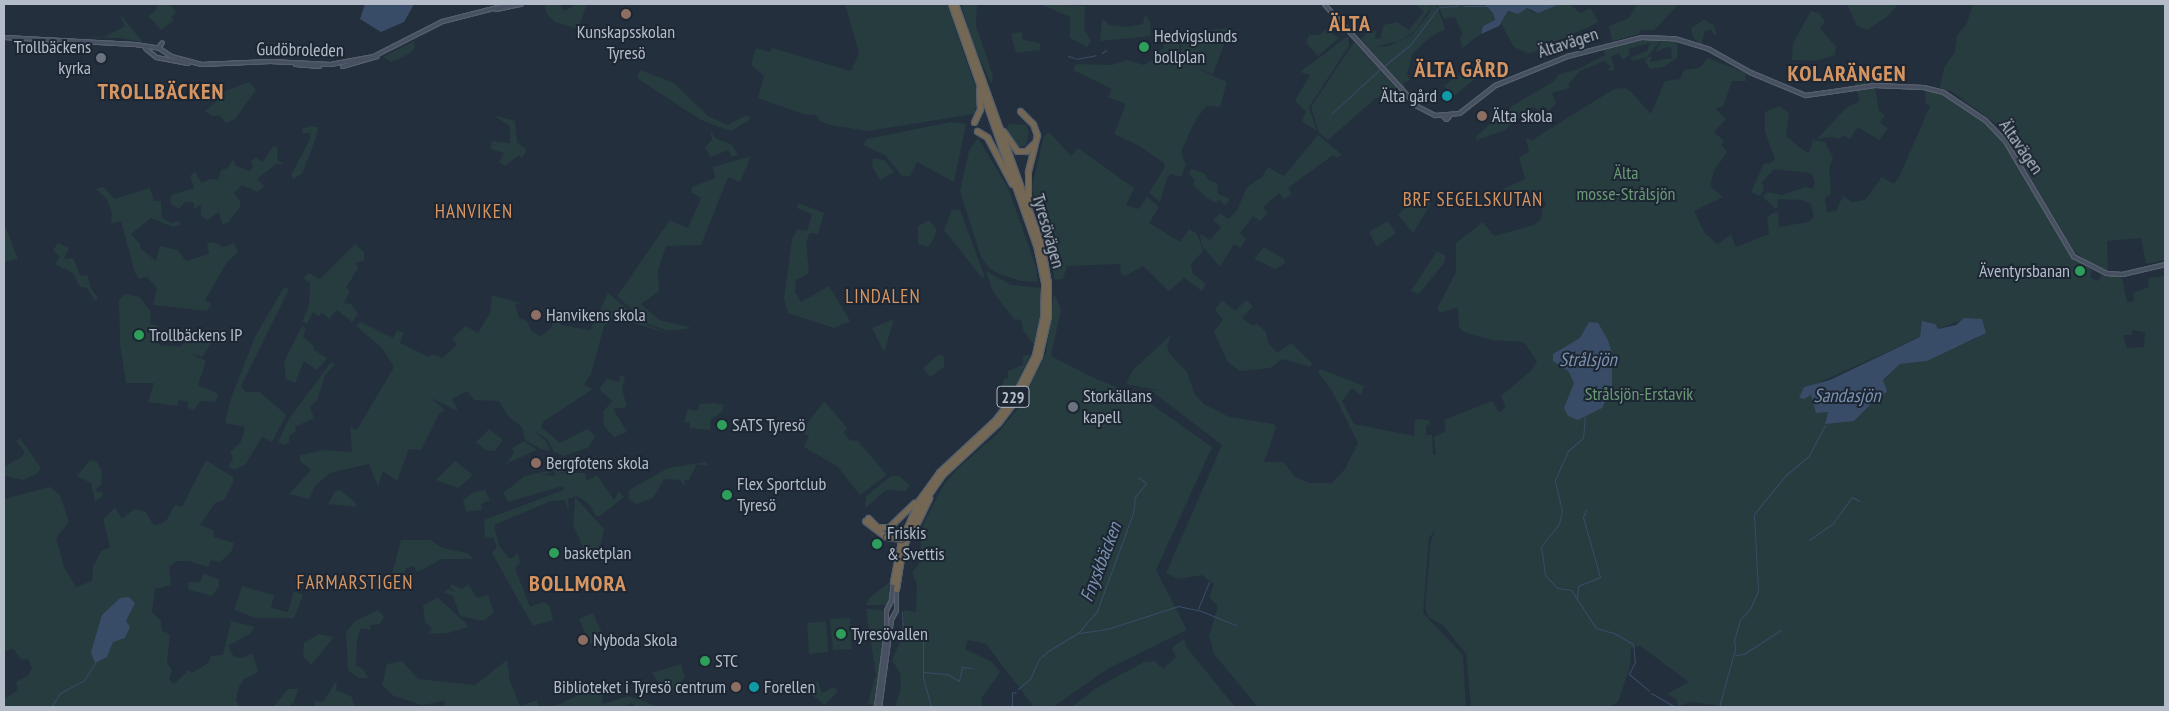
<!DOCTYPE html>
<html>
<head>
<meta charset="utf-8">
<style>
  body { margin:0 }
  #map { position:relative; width:2169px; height:711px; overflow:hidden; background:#242f3e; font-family:"PT Sans Narrow",sans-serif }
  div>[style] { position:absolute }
  .green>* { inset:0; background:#263c3f }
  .water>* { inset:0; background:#394c67 }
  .stream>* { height:1px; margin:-0.5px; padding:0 0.5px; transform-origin:0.5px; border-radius:0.5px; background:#394c67 }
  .roads { filter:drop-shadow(1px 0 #565f6c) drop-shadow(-1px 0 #565f6c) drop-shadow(0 1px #565f6c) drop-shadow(0 -1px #565f6c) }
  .secondary>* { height:3px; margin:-1.5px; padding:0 1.5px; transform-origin:1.5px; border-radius:1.5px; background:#465061 }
  .highway>* { height:5px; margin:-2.5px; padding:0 2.5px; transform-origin:2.5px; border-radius:2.5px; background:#746855 }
  .bridges { filter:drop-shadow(1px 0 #434c59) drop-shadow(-1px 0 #434c59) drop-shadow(0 1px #434c59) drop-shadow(0 -1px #434c59) }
  .highway-bridge>* { height:5px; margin:-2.5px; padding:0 2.5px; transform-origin:2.5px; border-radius:2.5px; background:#746855 }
  .dots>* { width:14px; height:14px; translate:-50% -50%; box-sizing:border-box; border:2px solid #1d2633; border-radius:50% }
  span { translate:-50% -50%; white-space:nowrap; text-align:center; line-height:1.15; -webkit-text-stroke:4px #1d2633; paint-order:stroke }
  .shield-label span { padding:1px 4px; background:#1d2633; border:1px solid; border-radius:4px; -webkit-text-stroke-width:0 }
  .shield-label { font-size:16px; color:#b4bcc9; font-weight:700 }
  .poi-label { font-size:18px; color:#b4bcc9 }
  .left { translate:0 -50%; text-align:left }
  .right { translate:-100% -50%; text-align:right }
  .street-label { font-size:18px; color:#b4bcc9 }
  .park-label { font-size:18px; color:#6b9a76 }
  .neighbourhood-label { font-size:19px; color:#d59563; letter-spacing:1px }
  .water-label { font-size:19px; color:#7c92b1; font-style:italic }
  .district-label { font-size:22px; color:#d59563; font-weight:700; letter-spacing:1px }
  .frame { position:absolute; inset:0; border:5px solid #b4bcc9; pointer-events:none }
</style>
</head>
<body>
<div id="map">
  <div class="green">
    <i style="clip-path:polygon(157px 4px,170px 4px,176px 13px,171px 17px,174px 20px,161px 30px,148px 16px,156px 10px)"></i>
    <i style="clip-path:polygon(544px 4px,559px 4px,564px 11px,577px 4px,587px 4px,578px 29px,555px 22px,547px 14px)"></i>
    <i style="clip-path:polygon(845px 4px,947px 4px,976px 89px,978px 101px,974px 114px,867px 131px,830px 125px,820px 121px,816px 115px,803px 114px,758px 98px,764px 76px,751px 65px,756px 48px,770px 52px,772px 48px,851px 71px,859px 53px)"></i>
    <i style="clip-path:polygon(961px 4px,977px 4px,976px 26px,993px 76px,991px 84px,971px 38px)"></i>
    <i style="clip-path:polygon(1040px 4px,1085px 6px,1084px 29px,1091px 41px,1087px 47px,1070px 38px,1070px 17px)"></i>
    <i style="clip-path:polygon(1414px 4px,1430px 4px,1430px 8px,1415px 31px,1399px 41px,1374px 47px,1389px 46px,1413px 34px,1430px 12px,1431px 4px,1436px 4px,1445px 29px,1430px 37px,1412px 54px,1407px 74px,1410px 80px,1403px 83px,1408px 94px,1361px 39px,1370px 30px,1376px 31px,1375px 38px,1380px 39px,1384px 25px,1397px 22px,1409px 30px,1424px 11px)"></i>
    <i style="clip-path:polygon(1437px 4px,1484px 5px,1493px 13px,1495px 21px,1483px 26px,1481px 34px,1462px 48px,1460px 38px,1463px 34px,1455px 17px,1444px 19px)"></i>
    <i style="clip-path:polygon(1560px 4px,1570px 4px,1580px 13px,1590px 8px,1599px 22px,1529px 54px,1514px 47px,1501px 24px,1507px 12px,1515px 13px,1526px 8px,1534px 13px)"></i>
    <i style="clip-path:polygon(1637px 4px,1679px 4px,1654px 30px,1640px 30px,1639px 34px,1612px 41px,1609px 26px,1629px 18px)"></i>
    <i style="clip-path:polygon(1847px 4px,1898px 4px,1888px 16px,1867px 30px,1857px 26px)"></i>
    <i style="clip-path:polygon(1973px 4px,2165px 4px,2165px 260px,2146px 264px,2141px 238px,2107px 241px,2108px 270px,2091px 264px,2074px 251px,2009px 140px,1995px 123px,1951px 91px,1940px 88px,1944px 68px,1955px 52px,1957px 36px,1967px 23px)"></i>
    <i style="clip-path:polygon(1811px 11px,1819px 13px,1825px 22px,1820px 28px,1836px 47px,1835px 55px,1816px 61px,1792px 60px,1793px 43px)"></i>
    <i style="clip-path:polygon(119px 13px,143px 42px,120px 38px,63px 37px,105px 37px,125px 26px)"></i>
    <i style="clip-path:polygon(1145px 14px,1150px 22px,1151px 36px,1100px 41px,1102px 19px,1110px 25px,1128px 27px,1143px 24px)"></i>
    <i style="clip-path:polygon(1704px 20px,1714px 25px,1716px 33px,1715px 36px,1711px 30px,1705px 31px,1701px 45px,1693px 37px,1691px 28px)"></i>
    <i style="clip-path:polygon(1230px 28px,1213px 74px,1186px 64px,1180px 58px,1183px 33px)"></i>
    <i style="clip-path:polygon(1326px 29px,1339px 38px,1318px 56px,1307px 44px,1307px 40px,1309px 35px,1320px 35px)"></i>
    <i style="clip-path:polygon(1022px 32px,1023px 40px,1040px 43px,1040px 50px,1016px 53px,1011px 34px)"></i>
    <i style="clip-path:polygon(1175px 35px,1180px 39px,1179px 53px,1167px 61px,1179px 60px,1227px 82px,1220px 107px,1206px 106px,1195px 121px,1181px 152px,1186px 165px,1182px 174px,1181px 177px,1171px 174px,1167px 178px,1160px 202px,1149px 193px,1165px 167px,1164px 163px,1138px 145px,1114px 134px,1126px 104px,1108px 97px,1112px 89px,1073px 70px,1076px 64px,1112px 65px,1127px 60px,1144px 65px,1162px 54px,1157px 52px,1164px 48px,1163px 44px,1176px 41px,1165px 42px,1165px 36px)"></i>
    <i style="clip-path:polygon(1348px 36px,1349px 46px,1309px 107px,1317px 131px,1302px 121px,1306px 112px,1295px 101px,1310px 75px,1300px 72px)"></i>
    <i style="clip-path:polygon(1662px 39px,1647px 57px,1632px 61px,1630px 58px,1647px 51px,1650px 43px,1628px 49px,1630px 55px,1623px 60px,1619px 53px,1611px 57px,1615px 71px,1608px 70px,1611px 66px,1604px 61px,1580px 71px,1569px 83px,1569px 88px,1552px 93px,1556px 103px,1549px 111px,1543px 106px,1538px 110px,1532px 107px,1505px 130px,1477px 140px,1476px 137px,1504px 111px,1554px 81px,1559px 74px,1579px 69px,1605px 55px,1603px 47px,1629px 41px)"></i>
    <i style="clip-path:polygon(1663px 39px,1678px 41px,1677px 58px,1663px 67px,1650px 69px,1644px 60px,1652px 55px,1650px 62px,1672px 58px,1671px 48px,1667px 47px,1655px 52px)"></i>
    <i style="clip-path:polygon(414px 41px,415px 47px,411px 53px,391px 62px,383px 57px)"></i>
    <i style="clip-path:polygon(1354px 42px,1396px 88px,1375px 99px,1328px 140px,1319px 133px,1311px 107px)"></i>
    <i style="clip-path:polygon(evenodd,1708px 58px,1745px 73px,1746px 81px,1732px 81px,1723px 107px,1715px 108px,1726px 119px,1714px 132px,1724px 141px,1721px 145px,1727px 152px,1714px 171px,1710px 186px,1723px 197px,1694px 211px,1704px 232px,1717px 244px,1731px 235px,1736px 247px,1769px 234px,1767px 218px,1771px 214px,1778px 212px,1779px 227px,1808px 222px,1814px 217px,1811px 204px,1802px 200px,1778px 199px,1777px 208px,1774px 208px,1763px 197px,1767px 192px,1782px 195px,1805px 187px,1813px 189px,1815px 182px,1811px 173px,1774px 169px,1762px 182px,1764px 190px,1760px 196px,1751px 192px,1764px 163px,1769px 164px,1775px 159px,1765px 132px,1765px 112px,1779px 106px,1789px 113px,1786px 136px,1803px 150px,1809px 153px,1813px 140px,1825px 142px,1833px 158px,1829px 168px,1831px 194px,1825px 198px,1827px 212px,1836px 211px,1843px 196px,1852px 202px,1865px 200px,1882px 177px,1894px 184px,1900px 175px,1930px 106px,1925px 102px,1926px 89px,1945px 94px,1976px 114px,2005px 142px,2072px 256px,2092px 270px,2090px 278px,2098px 281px,2101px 275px,2122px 277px,2127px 302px,2134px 301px,2133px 293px,2149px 287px,2148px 278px,2165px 276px,2165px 707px,1731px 707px,1691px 702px,1678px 706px,1676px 699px,1667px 694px,1689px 682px,1640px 646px,1631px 648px,1630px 667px,1618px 702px,1609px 707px,1471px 707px,1466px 654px,1443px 625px,1428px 617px,1425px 607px,1431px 540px,1436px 529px,1429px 538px,1423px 613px,1463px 655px,1466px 707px,1258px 707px,1214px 654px,1209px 636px,1218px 606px,1209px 597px,1214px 584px,1202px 575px,1178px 579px,1166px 573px,1222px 445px,1150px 390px,1162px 391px,1126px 384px,1133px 370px,1171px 335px,1167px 346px,1169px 353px,1187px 372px,1195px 395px,1204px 404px,1229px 417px,1274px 424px,1276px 427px,1264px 462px,1284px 462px,1294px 476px,1309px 483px,1332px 483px,1345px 469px,1358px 443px,1332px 391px,1318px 372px,1320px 369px,1364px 386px,1361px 395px,1352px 388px,1342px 401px,1354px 424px,1414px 436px,1415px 419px,1428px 420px,1431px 423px,1426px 426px,1426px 435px,1432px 435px,1433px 455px,1436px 455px,1434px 437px,1446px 431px,1444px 420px,1492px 401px,1499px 412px,1506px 408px,1501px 396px,1531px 371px,1537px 361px,1524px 342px,1492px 340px,1464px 332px,1459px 327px,1458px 307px,1440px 313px,1437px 309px,1456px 272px,1456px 243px,1483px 222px,1494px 236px,1534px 225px,1541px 219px,1542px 209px,1546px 205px,1540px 191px,1498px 198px,1494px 193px,1525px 179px,1519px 157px,1529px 152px,1526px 138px,1532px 140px,1614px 89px,1624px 88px,1630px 91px,1651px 114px,1665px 81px,1680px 79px,1684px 70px,1699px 68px,1708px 58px,1982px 319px,1976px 339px,1916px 362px,1900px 364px,1883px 381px,1887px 391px,1876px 404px,1872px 403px,1857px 417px,1825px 422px,1828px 411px,1816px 413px,1811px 396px,1800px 395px,1809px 387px,1920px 337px,1923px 321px,1938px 329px,1959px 321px,1982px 319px,1708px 58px,2132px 330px,2145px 332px,2144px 347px,2127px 348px,2123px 335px,2132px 335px,2132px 330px)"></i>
    <i style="clip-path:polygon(1872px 64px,1883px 75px,1883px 84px,1855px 87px,1856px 82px,1862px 81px,1861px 75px)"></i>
    <i style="clip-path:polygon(640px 70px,674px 83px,708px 116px,727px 125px,747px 115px,751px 119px,731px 131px,701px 120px,637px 78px)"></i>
    <i style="clip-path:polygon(1464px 70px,1475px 79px,1454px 96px,1444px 86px)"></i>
    <i style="clip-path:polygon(249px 82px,256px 90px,235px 119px,226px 123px,219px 115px,212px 116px,205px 111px,219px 99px,216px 90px,223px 92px)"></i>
    <i style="clip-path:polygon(1875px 88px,1879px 111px,1885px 115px,1880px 122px,1888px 129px,1879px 140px,1858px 127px,1850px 139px,1843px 135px,1839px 139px,1830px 137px,1817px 139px,1846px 108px,1860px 101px,1856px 90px)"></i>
    <i style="clip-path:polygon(493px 115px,515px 121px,517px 142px,527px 150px,522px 158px,519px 155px,505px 166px,499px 162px,504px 153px,490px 149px,492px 141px,510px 143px,510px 126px)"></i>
    <i style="clip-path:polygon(951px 122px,966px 124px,954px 182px,917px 162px,910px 176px,902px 176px,885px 155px,863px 145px,867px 139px)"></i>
    <i style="clip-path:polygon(1008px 124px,1026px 125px,1029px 132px,1026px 145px,1020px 147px,1013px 140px,1007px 131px)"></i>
    <i style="clip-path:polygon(310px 126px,318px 127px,316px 138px,302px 174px,293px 179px,291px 175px,310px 139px,310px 133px,303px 133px,302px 129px)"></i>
    <i style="clip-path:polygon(710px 129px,715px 138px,732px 145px,738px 155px,732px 157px,728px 150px,711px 157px,705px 148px,712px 139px)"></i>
    <i style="clip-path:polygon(1049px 132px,1071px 156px,1078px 148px,1134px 188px,1126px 205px,1139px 209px,1147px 197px,1159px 207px,1149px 223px,1180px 242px,1189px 229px,1197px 234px,1203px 251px,1191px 264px,1193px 274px,1206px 284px,1202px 291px,1184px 278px,1169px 291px,1143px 266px,1125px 276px,1121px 274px,1120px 264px,1067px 266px,1063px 279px,1055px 280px,1032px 187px,1044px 136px)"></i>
    <i style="clip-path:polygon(1318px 135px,1342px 155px,1337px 158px,1333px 155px,1288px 188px,1292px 194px,1284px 199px,1279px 193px,1263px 207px,1268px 213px,1260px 221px,1253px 216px,1240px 233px,1246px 239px,1241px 248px,1234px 244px,1220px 267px,1202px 246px,1200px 234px,1210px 240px,1221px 227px,1213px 220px,1220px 213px,1229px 219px,1237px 210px,1247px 187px,1262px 177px,1268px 167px,1284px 176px)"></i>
    <i style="clip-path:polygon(978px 138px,1008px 188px,1036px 267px,1038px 282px,1021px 281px,999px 274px,989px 268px,981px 257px,960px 191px,969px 151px)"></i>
    <i style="clip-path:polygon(273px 146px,278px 147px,277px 160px,284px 164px,276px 164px,257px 179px,264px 186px,257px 192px,242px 185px,234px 193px,240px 201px,240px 207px,228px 223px,222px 224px,219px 212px,207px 220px,201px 215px,201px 205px,194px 209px,194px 203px,185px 202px,179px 209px,170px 203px,171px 195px,194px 188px,190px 176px,195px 172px,202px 183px,210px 179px,218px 180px,221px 170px,228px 168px,233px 158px,235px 165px,248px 171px,253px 168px,251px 161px,256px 158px,263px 162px)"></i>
    <i style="clip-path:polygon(751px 156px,740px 182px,728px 177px,701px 245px,666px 246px,658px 270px,659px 291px,641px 304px,659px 320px,692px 328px,668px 331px,648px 324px,617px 296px,670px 220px,688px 228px,701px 198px,691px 192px,692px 187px,715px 178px,713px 167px)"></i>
    <i style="clip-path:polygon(873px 158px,884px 160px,894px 172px,880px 180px,872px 166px)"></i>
    <i style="clip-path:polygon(1191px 169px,1204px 173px,1208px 180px,1217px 183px,1218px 194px,1230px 199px,1228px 202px,1225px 205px,1219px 200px,1216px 203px,1207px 198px,1193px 185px,1195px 181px,1189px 173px)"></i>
    <i style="clip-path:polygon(104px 187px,114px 199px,150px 188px,154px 201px,161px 201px,162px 218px,171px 223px,179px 221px,180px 225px,173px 227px,151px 218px,131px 234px,140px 244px,140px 248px,156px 261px,160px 246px,178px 250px,186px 261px,209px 254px,207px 244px,213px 242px,223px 247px,234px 243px,238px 252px,227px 262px,205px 300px,211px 304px,207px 311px,153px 305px,157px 288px,147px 277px,139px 279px,135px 273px,121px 221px,111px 224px,112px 212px,106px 198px,95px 189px)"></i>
    <i style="clip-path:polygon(1426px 196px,1431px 200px,1430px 205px,1413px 233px,1398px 215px,1414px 198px,1421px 204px)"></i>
    <i style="clip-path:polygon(798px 203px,824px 213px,818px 234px,810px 233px,806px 242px,809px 273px,796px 280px,795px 292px,801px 302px,829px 286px,850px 321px,834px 328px,788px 313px,784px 299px,792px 240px,797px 229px,807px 231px,812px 214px,797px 208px)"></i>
    <i style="clip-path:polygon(952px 210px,960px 210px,985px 277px,982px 278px,944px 230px)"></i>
    <i style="clip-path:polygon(929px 220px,937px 230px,932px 242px,928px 247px,918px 244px,918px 226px)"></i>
    <i style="clip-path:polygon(1388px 221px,1396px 233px,1377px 247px,1369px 232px)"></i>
    <i style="clip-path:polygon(4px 223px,18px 259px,4px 262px)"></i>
    <i style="clip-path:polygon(58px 243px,69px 248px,64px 259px,73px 258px,80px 275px,88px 276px,90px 287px,98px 298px,95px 301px,87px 288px,80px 287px,73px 273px,55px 264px,60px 257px,53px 250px)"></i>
    <i style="clip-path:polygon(355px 244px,364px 252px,364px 260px,356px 263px,358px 268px,346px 288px,350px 291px,344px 303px,351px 304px,358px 314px,352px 322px,337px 310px,329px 319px,322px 313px,318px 316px,313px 312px,307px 324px,302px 322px,309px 305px,310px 283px,303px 278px,309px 273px,320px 279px)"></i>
    <i style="clip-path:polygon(1264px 247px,1284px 259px,1285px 263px,1275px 269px,1254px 259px)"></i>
    <i style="clip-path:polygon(1437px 251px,1446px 256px,1444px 263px,1419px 294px,1411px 291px)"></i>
    <i style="clip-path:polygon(986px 271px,1011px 285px,1041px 288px,1040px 316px,1034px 345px,1023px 330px,1021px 320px,1014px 319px,993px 292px)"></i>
    <i style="clip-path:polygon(284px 287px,289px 289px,241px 386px,246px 392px,260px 392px,286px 415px,272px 442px,262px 437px,245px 465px,234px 470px,228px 466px,233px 459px,230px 452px,241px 442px,245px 427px,225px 423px,230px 401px,255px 337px)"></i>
    <i style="clip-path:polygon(608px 293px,647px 325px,673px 335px,617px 318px,604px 326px,591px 374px,584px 385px,593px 389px,544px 421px,541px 427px,560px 443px,587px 429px,595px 436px,589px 447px,564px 456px,554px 452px,547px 439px,532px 430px,546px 441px,551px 451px,541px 449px,525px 440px,522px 427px,508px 416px,499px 401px,474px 400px,467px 391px,452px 399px,458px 411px,431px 398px,445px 410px,439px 414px,421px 450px,409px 449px,397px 481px,383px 471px,378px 486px,369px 464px,330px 473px,316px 485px,309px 499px,289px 494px,311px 470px,300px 461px,300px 455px,325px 450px,352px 452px,350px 427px,357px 430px,394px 367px,382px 348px,356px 326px,361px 322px,393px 338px,397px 330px,404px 333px,400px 343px,429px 357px,433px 354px,442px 358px,457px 345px,452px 338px,466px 326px,478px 333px,490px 313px,492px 295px,520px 303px,515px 305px,519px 318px,527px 321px,532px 332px,541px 336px,551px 328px,556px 311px,561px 325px,590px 330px)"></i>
    <i style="clip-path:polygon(125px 294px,140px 297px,151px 312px,150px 324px,159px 326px,159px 345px,179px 347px,189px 340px,195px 343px,204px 340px,205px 332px,215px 337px,202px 357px,189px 353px,206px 361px,198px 385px,219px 394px,215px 402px,200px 401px,194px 410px,188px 408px,188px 402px,179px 400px,177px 406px,148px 402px,154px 383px,126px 383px,120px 344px,119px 300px)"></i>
    <i style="clip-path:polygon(1054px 294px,1061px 309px,1051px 356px,1094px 378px,1144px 399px,1212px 447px,1156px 570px,1187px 630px,1109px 668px,1053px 707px,1034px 707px,986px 644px,968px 640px,965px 649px,992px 662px,1000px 672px,981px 699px,982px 707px,895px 707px,901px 688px,900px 673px,892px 660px,902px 637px,904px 610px,916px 612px,917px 584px,912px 573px,919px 564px,923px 524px,943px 486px,958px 468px,996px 435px,1021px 405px,1046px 353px)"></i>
    <i style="clip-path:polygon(1222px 300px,1235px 311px,1246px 300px,1253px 306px,1242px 318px,1253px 326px,1256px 323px,1266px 332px,1268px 342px,1277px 353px,1291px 343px,1312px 363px,1311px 367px,1282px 359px,1270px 368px,1240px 371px,1228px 362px,1214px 332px,1223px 319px,1215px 310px)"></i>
    <i style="clip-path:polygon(894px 319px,885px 350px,883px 350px,872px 328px)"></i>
    <i style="clip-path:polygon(302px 326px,306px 328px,303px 337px,313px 345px,314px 350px,327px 358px,317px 370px,304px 361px,295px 383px,286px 379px,284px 362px)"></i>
    <i style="clip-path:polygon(939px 354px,944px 357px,944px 367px,930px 377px,923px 368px)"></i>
    <i style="clip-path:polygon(1030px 355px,1011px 395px,1001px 390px,1004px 379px,1008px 378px,1008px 371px,1023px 365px,1023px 356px)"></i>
    <i style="clip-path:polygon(331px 362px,335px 364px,325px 375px,317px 400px,310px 407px,314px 418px,295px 427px,296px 431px,289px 436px,289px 442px,284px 445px,278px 442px,289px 419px)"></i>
    <i style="clip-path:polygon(620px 375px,625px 377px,622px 389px,627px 407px,613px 409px,627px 432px,614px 437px,604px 426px,603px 412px,612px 401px,599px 389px,607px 379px,619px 382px)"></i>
    <i style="clip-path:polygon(824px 401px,847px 428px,844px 433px,850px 440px,858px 441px,887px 475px,860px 495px,837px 466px,804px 447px,809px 436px,801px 432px)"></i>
    <i style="clip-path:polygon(714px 403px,724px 405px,722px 412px,711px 419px,710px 430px,690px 428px,690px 423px,684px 422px,688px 409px,697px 411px,700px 404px)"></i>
    <i style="clip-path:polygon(489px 429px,503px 440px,495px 451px,485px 450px,476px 442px)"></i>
    <i style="clip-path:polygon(20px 438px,41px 468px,38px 473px,23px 480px,5px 476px,4px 467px,23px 456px,24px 451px,16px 441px)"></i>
    <i style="clip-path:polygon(524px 441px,537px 450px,506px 464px,514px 453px,512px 448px)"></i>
    <i style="clip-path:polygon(90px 460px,97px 462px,102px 471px,101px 485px,96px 489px,97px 492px,102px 491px,103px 496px,95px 501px,91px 483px,77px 476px)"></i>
    <i style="clip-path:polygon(206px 460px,233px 477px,233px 483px,224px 500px,215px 503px,200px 525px,213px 530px,214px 537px,234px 543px,231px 552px,220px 562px,211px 560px,208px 567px,189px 561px,177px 561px,169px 567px,171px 585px,155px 589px,152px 612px,161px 621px,162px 631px,170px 634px,167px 663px,172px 670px,169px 679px,174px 684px,189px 670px,192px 673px,208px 663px,211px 656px,223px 655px,231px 621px,255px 627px,251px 633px,228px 646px,234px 657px,243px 658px,252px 653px,258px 669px,257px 673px,244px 679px,239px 687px,236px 700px,240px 707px,4px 707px,4px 699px,18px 690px,16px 682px,28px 676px,32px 668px,28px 659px,22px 660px,13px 649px,4px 651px,4px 499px,50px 487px,60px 495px,69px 522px,56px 538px,64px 567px,76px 587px,92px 581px,93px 567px,101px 551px,110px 547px,103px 519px,115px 508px,122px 519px,134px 509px,146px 512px,154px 526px,166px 521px,175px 505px,182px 507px)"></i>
    <i style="clip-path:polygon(455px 461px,473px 475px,458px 488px,436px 480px)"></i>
    <i style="clip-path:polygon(706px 462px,708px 466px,697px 464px,689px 480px,684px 480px,685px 487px,680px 480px,664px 479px,653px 498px,636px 504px,628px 499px,629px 490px,668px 468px)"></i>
    <i style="clip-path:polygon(563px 464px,566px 470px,556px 476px,571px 469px,574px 473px,585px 473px,587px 481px,597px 475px,614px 500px,619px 491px,624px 497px,600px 516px,596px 516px,589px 504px,577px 496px,568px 499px,569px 511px,564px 500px,551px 501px,494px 525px,499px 546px,510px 559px,518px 553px,520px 563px,515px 568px,530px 607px,543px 602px,550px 606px,553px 620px,533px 626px,492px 553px,497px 547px,493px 537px,485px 538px,484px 520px,564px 490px,563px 486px,508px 502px,503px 493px,525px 476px,547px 471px,551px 473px,542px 475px,556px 476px,553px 470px)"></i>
    <i style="clip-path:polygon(891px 476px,899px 476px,910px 485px,906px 491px,886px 490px,865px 508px,866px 496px)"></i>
    <i style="clip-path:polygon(340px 490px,355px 502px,357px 507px,328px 504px,335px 491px)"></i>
    <i style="clip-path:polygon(485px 490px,490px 500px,481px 504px,482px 510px,466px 512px,463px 500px,474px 492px)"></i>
    <i style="clip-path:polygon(575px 497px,604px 529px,598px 555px,587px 556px,573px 525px)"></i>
    <i style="clip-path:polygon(401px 540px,430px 540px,443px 548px,467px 553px,474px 559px,442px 559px,417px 572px,414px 566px,406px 568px,405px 573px,411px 576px,405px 580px,400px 576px,396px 581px,398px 584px,381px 591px,389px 585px)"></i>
    <i style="clip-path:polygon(204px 574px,219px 579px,219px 586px,212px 596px,189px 590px,188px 582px,200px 582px)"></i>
    <i style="clip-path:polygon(891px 581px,891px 599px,887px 605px,866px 605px,869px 598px)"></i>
    <i style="clip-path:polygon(451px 584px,462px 589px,468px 584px,477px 598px,488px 595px,494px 613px,483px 621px,460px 616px,453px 596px,444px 592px,448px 589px,458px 593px,450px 588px)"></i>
    <i style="clip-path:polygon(242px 586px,274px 595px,271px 608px,288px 612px,294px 591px,303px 595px,294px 618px,256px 618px,234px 610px)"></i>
    <i style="clip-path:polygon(438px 598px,466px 623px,468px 627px,448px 633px,428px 634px,432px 628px,425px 622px,423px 605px)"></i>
    <i style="clip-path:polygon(866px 609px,882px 610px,886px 614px,875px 707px,868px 703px,876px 675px)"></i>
    <i style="clip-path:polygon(378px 610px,384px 617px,380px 624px,371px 625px,370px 630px,361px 628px,357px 639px,356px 666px,363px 669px,368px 678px,359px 678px,348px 670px,346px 632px,355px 621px)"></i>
    <i style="clip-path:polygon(593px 613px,604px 638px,590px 644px,579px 619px)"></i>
    <i style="clip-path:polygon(850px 618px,852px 649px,833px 650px,830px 619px)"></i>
    <i style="clip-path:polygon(826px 621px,828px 652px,809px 654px,807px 623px)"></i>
    <i style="clip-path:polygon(319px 634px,334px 637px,311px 665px,303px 656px,304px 643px)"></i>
    <i style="clip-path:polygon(1184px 639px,1188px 649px,1235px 707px,1072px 707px,1096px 688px,1144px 662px,1155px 661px,1163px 669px,1176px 657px,1172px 648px)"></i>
    <i style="clip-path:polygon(507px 660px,510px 681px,520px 706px,537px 700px,539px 707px,445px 707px,444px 701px,422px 705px,394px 696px,382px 685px,387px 664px,402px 661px,418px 679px,475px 685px)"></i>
    <i style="clip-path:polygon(681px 664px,685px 678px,667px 694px,652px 673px)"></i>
    <i style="clip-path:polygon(809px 682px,818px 682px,822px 693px,834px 687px,838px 691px,825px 705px,803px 688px)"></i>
    <i style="clip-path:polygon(335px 683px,337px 683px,336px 690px,351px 696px,355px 707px,315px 707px,314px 701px,323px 702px)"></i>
    <i style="clip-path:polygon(288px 689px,298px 689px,294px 702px,288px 707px,273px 707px)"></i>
    <i style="clip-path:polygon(583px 693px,603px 695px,602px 704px,629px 696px,659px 707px,636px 707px,631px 703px,623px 707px,553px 707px)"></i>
  </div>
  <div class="water">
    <i style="clip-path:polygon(365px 4px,414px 4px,404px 22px,381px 32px,360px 19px)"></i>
    <i style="clip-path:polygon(1484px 4px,1560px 4px,1538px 13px,1527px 8px,1518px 14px,1508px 11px,1499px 26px,1481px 34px,1483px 26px,1495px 20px,1493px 13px)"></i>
    <i style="clip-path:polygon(1964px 318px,1982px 319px,1986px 333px,1927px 361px,1900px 364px,1883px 380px,1887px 391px,1876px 404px,1872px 403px,1854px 421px,1825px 424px,1828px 412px,1816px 413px,1811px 395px,1804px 399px,1799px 398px,1804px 387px,1830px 380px,1920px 337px,1922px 321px,1935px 324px,1938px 329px,1956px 325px)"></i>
    <i style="clip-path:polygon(1589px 322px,1598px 323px,1607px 338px,1612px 352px,1612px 389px,1602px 408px,1578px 420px,1568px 416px,1564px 408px,1574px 383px,1569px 372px,1553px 361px,1553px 354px,1580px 338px)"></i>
    <i style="clip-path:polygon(129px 597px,135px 603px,126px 621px,130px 627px,125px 638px,113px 642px,107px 657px,95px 663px,91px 652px,102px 615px,120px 598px)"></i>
  </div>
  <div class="stream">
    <i style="left:1464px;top:6px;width:23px"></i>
    <i style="left:1439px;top:7px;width:18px;rotate:-3deg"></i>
    <i style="left:1102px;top:53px;width:5px;rotate:-37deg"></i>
    <i style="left:1068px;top:56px;width:7px;rotate:16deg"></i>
    <i style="left:1076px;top:59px;width:20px;rotate:-11deg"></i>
    <i style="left:1384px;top:66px;width:35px;rotate:-39deg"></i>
    <i style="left:1411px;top:44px;width:45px;rotate:-53.1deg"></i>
    <i style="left:1331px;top:114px;width:65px;rotate:-42.5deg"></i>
    <i style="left:1555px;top:480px;width:32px;rotate:-66deg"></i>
    <i style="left:1568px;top:451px;width:20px;rotate:-41deg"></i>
    <i style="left:1583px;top:438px;width:22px;rotate:-85deg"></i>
    <i style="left:1555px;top:481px;width:31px;rotate:77deg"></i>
    <i style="left:1562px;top:511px;width:13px;rotate:103deg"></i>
    <i style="left:1559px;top:524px;width:28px;rotate:129deg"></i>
    <i style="left:1541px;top:546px;width:29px;rotate:82deg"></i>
    <i style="left:1545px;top:575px;width:18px;rotate:47deg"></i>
    <i style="left:1557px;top:588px;width:14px;rotate:8deg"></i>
    <i style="left:1571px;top:590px;width:45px;rotate:56.7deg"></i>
    <i style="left:1596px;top:628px;width:19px;rotate:16deg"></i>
    <i style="left:1614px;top:633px;width:22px;rotate:30deg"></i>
    <i style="left:1633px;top:644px;width:18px;rotate:84deg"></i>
    <i style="left:1635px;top:662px;width:13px;rotate:117deg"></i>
    <i style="left:1629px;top:674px;width:26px;rotate:40deg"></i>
    <i style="left:2165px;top:485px;width:11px;rotate:90deg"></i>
    <i style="left:1809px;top:540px;width:29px;rotate:-35deg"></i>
    <i style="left:1833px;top:523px;width:32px;rotate:-54deg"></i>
    <i style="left:1852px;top:497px;width:8px;rotate:30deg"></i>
    <i style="left:1577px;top:598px;width:12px;rotate:-85deg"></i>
    <i style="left:1578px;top:586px;width:24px;rotate:-22deg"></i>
    <i style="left:1600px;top:577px;width:62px;rotate:-105.8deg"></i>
    <i style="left:1583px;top:517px;width:8px;rotate:-67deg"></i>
    <i style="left:1198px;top:609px;width:29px;rotate:-68deg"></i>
    <i style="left:902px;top:611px;width:28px;rotate:88deg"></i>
    <i style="left:903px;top:639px;width:20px"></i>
    <i style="left:923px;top:639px;width:38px;rotate:90deg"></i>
    <i style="left:923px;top:677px;width:31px;rotate:75deg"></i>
    <i style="left:1079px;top:633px;width:28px;rotate:-8deg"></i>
    <i style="left:1107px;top:629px;width:75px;rotate:-17.9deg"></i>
    <i style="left:1178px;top:606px;width:24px;rotate:12deg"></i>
    <i style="left:1201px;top:611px;width:38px;rotate:22deg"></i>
    <i style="left:1735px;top:655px;width:9px;rotate:-6deg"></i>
    <i style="left:1744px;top:654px;width:44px;rotate:-33deg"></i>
    <i style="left:923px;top:672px;width:24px;rotate:5deg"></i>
    <i style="left:947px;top:674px;width:14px;rotate:30deg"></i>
    <i style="left:959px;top:681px;width:14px;rotate:-78deg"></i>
    <i style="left:962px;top:667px;width:10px;rotate:6deg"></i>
    <i style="left:1018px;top:689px;width:16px;rotate:-40deg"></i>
    <i style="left:1030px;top:679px;width:22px;rotate:-66deg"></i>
    <i style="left:1039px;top:659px;width:12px;rotate:-42deg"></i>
    <i style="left:1048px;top:651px;width:35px;rotate:-31deg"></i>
    <i style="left:1078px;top:633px;width:29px;rotate:-49deg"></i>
    <i style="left:1097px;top:611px;width:104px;rotate:-69.8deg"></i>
    <i style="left:1133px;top:513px;width:16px;rotate:-83deg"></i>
    <i style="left:1135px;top:497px;width:18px;rotate:-52deg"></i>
    <i style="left:1146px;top:483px;width:9px;rotate:-144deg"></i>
    <i style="left:1651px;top:693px;width:28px;rotate:30deg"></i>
    <i style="left:51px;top:707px;width:17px;rotate:-57deg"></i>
    <i style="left:60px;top:693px;width:27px;rotate:-28deg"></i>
    <i style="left:84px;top:680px;width:20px;rotate:-57deg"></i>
    <i style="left:1012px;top:707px;width:14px;rotate:-90deg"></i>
    <i style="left:1012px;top:693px;width:4px;rotate:-14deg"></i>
    <i style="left:1719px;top:707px;width:60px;rotate:-74.6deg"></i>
    <i style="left:1735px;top:649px;width:9px;rotate:-96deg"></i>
    <i style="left:1734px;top:640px;width:21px;rotate:-73deg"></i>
    <i style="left:1740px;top:620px;width:15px;rotate:-48deg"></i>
    <i style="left:1750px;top:609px;width:20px;rotate:-66deg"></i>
    <i style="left:1758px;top:591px;width:77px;rotate:-93deg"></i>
    <i style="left:1754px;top:514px;width:49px;rotate:-50.8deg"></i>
    <i style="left:1785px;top:476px;width:30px;rotate:-40deg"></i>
    <i style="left:1808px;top:457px;width:36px;rotate:-62deg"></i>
  </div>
  <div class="roads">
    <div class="secondary">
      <i style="left:1324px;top:4px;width:138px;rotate:47.6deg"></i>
      <i style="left:1417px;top:106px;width:20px;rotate:27deg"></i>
      <i style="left:1435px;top:115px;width:24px;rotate:-5deg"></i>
      <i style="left:1459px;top:113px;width:46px;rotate:-37.9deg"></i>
      <i style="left:1495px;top:85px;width:78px;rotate:-21.9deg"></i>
      <i style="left:1567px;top:56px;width:76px;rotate:-14.4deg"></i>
      <i style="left:1641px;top:37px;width:33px;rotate:2deg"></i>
      <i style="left:1674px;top:38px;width:37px;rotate:17deg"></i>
      <i style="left:1709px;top:49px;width:47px;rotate:29.3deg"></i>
      <i style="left:1750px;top:72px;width:60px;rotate:22.7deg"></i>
      <i style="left:1805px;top:95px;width:70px;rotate:-8.2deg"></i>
      <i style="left:1874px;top:85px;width:49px;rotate:2.3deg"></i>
      <i style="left:1923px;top:87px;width:21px;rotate:14deg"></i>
      <i style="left:1943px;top:92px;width:50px;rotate:33.7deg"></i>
      <i style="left:1985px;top:120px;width:29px;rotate:46deg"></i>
      <i style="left:2005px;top:141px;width:134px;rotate:59.4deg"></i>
      <i style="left:2073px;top:256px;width:37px;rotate:27deg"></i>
      <i style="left:2106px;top:273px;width:16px;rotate:4deg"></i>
      <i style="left:2122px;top:274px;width:44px;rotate:-13.1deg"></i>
      <i style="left:496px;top:9px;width:25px;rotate:-12deg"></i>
      <i style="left:4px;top:37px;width:131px;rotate:3.1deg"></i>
      <i style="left:135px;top:44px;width:24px;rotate:9deg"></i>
      <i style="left:159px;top:48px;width:14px;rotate:34deg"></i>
      <i style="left:171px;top:56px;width:31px;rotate:15deg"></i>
      <i style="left:201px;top:64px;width:69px;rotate:-2.5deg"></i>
      <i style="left:270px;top:61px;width:60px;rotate:2.9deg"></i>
      <i style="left:330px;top:64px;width:44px;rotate:-10.5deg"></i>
      <i style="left:373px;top:56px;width:77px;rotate:-26.9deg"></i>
      <i style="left:442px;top:21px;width:69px;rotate:-14.2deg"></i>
      <i style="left:158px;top:47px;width:6px;rotate:-51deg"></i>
      <i style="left:145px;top:48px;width:14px;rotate:39deg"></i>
      <i style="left:156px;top:57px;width:32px;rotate:11deg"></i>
      <i style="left:295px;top:64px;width:24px;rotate:5deg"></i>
      <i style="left:342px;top:66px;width:36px;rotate:-16deg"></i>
      <i style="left:1443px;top:116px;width:4px;rotate:45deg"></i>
      <i style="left:1446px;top:119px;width:4px;rotate:-45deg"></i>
      <i style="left:876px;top:707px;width:76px;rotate:-82.4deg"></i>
      <i style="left:886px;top:632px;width:22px;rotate:-90deg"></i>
      <i style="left:886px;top:610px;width:11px;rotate:-63deg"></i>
      <i style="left:891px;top:600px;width:18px;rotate:-84deg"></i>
      <i style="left:879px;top:707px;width:89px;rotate:-82.2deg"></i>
      <i style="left:891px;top:619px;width:10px;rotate:-61deg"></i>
      <i style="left:896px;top:610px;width:21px;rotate:-90deg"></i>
    </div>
    <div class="highway">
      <i style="left:1020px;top:111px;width:18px;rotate:45deg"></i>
      <i style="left:1033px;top:124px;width:12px;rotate:70deg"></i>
      <i style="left:1037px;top:135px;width:38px;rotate:104deg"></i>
      <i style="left:1028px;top:172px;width:31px;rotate:90deg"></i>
      <i style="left:974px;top:122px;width:14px;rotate:-65deg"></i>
      <i style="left:980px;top:109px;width:20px;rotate:-93deg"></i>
      <i style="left:977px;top:131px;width:12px;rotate:31deg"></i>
      <i style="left:987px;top:137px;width:53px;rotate:62deg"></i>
      <i style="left:1003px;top:131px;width:24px;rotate:55deg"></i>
      <i style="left:1017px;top:151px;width:9px"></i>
      <i style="left:1026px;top:151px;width:10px;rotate:-45deg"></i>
      <i style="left:868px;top:518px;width:13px;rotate:45deg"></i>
      <i style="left:877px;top:527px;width:12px"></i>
      <i style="left:889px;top:527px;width:35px;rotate:-44deg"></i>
      <i style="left:865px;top:521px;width:26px;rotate:37deg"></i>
      <i style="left:913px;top:531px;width:37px;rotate:-64deg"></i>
      <i style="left:893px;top:582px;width:42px;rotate:-79deg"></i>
      <i style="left:901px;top:541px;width:45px;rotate:-66.3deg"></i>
      <i style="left:919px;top:500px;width:34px;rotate:-54deg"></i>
      <i style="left:939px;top:472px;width:76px;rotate:-42.9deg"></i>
      <i style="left:995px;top:420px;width:31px;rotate:-52deg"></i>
      <i style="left:1014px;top:396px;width:46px;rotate:-62.9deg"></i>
      <i style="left:1035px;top:355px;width:40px;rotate:-78deg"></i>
      <i style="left:1043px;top:316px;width:34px;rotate:-88deg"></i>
      <i style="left:1044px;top:282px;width:35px;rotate:-102deg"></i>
      <i style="left:1037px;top:248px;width:259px;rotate:-109.4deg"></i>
      <i style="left:896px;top:589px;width:38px;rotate:-81deg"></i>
      <i style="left:902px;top:551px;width:43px;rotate:-69.4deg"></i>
      <i style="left:917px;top:511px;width:44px;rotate:-55.2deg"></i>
      <i style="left:942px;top:475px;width:76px;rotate:-42.9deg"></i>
      <i style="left:998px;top:423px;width:38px;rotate:-53deg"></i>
      <i style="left:1021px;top:393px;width:41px;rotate:-64.1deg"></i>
      <i style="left:1039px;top:356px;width:41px;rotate:-77.3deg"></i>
      <i style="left:1048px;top:316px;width:33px;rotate:-90deg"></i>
      <i style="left:1048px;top:283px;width:40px;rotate:-100deg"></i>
      <i style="left:1041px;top:244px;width:255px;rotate:-109.7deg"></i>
    </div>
  </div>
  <div class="bridges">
    <div class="highway-bridge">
      <i style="left:886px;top:537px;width:15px;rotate:8deg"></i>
      <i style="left:901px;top:539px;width:14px;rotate:-34deg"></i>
    </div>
  </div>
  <div class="dots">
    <i style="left:626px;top:14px;background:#8d6e63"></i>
    <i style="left:1144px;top:47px;background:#2e9e5b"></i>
    <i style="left:101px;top:58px;background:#6b7280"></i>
    <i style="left:1447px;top:96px;background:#0f9aa8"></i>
    <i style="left:1482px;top:116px;background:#8d6e63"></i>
    <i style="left:2080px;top:271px;background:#2e9e5b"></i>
    <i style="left:536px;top:315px;background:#8d6e63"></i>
    <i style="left:139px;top:335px;background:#2e9e5b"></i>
    <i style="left:1073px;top:407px;background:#6b7280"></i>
    <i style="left:722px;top:425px;background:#2e9e5b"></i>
    <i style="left:536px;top:463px;background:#8d6e63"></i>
    <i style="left:727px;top:495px;background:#2e9e5b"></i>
    <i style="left:877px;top:544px;background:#2e9e5b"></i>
    <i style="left:554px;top:553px;background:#2e9e5b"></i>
    <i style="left:841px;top:634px;background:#2e9e5b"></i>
    <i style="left:583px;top:640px;background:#8d6e63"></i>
    <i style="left:705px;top:661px;background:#2e9e5b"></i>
    <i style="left:736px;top:687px;background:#8d6e63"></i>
    <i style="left:754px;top:687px;background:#0f9aa8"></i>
  </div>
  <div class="shield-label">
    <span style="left:1013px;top:397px">229</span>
  </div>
  <div class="poi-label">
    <span style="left:626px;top:43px">Kunskapsskolan<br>Tyresö</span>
    <span class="left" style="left:1154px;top:47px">Hedvigslunds<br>bollplan</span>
    <span class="right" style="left:91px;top:58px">Trollbäckens<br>kyrka</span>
    <span class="right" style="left:1437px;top:96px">Älta gård</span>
    <span class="left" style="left:1492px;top:116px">Älta skola</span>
    <span class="right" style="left:2070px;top:271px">Äventyrsbanan</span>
    <span class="left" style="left:546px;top:315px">Hanvikens skola</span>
    <span class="left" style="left:149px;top:335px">Trollbäckens IP</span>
    <span class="left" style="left:1083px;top:407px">Storkällans<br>kapell</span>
    <span class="left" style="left:732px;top:425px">SATS Tyresö</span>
    <span class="left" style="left:546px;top:463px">Bergfotens skola</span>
    <span class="left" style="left:737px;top:495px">Flex Sportclub<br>Tyresö</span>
    <span class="left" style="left:887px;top:544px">Friskis<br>&amp; Svettis</span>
    <span class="left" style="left:564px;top:553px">basketplan</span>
    <span class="left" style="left:851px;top:634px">Tyresövallen</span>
    <span class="left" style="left:593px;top:640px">Nyboda Skola</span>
    <span class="left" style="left:715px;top:661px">STC</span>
    <span class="right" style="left:726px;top:687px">Biblioteket i Tyresö centrum</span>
    <span class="left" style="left:764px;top:687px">Forellen</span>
  </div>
  <div class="street-label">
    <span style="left:1568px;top:43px;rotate:-18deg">Ältavägen</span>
    <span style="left:300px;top:50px;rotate:1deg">Gudöbroleden</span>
    <span style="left:2021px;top:147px;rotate:55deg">Ältavägen</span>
    <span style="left:1048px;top:231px;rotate:74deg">Tyresövägen</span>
  </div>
  <div class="park-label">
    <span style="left:1626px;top:184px">Älta<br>mosse-Strålsjön</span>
    <span style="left:1639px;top:394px">Strålsjön-Erstavik</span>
  </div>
  <div class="neighbourhood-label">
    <span style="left:1473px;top:200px">BRF SEGELSKUTAN</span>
    <span style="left:474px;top:212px">HANVIKEN</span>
    <span style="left:883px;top:297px">LINDALEN</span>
    <span style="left:355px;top:583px">FARMARSTIGEN</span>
  </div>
  <div class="water-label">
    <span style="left:1588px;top:360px">Strålsjön</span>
    <span style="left:1847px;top:396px">Sandasjön</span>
    <span style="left:1101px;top:562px;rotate:-69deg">Fnyskbäcken</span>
  </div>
  <div class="district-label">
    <span style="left:1350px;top:24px">ÄLTA</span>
    <span style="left:1462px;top:70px">ÄLTA GÅRD</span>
    <span style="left:1847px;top:74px">KOLARÄNGEN</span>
    <span style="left:161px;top:92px">TROLLBÄCKEN</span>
    <span style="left:578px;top:584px">BOLLMORA</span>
  </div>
  <div class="frame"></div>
</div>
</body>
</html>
